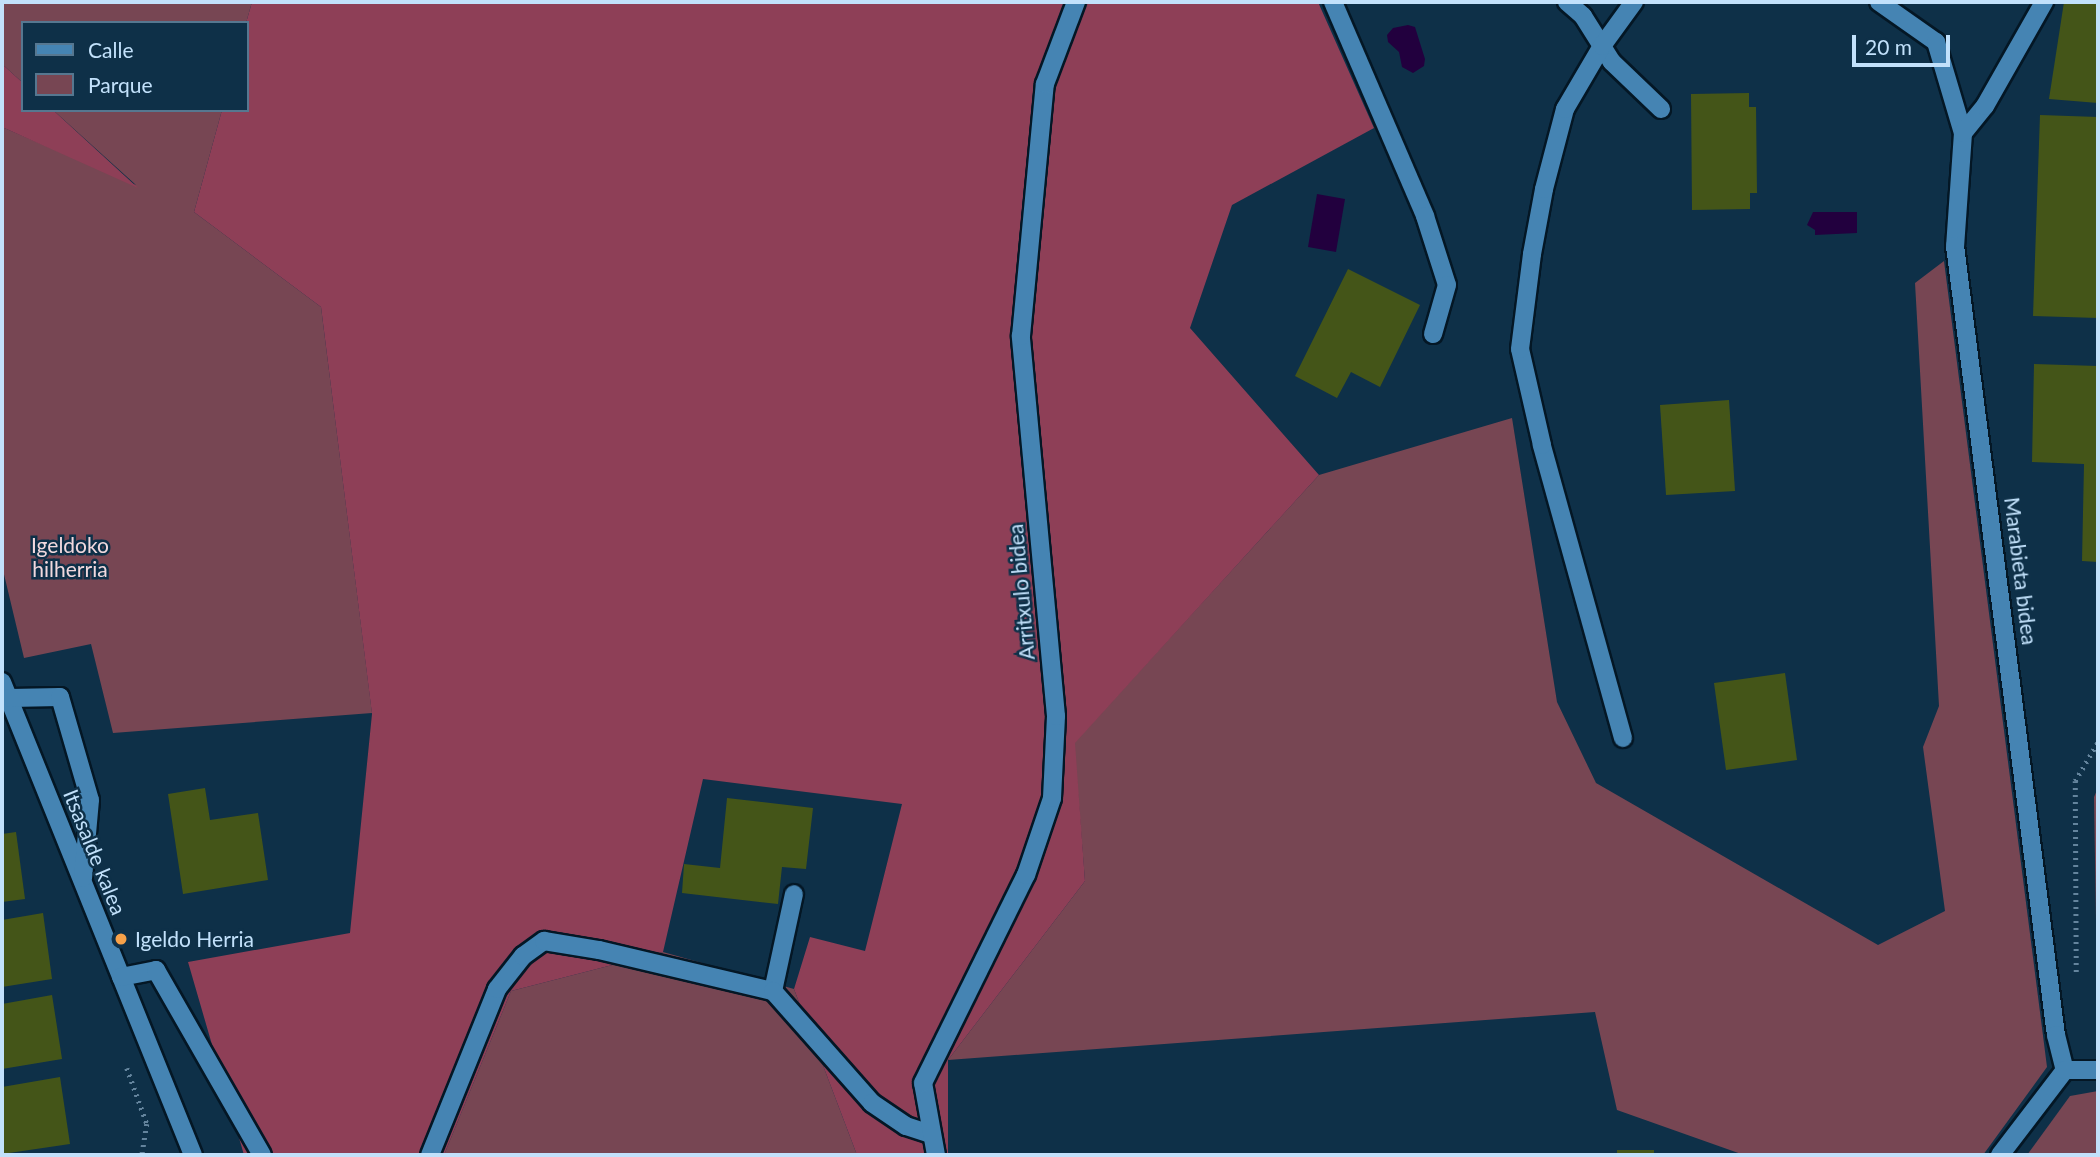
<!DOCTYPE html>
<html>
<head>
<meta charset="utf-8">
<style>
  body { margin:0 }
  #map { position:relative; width:2100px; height:1157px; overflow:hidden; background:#0e3048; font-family:Lato,sans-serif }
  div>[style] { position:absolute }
  .green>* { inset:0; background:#774653 }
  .forest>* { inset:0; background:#8e3f57 }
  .water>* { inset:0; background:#22003e }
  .building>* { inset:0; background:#445518 }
  .path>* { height:4.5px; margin-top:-2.25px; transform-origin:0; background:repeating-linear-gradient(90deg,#64849d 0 2px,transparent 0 7px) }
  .roads { filter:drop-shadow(2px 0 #041725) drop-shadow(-2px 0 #041725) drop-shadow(0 2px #041725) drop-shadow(0 -2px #041725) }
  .minor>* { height:18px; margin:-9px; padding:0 9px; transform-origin:9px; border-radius:9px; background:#4584b3 }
  .dots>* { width:19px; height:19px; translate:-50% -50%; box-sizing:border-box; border:4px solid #0e3048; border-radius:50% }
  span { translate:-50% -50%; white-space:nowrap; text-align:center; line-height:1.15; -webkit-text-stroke:5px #0e3048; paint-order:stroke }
  .park-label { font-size:21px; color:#f2d9de }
  .street-label { font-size:21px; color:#c2e1fb }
  .poi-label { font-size:21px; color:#c2e1fb }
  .left { translate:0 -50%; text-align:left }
  .frame { position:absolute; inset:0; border:4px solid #c2e1fb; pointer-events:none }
  .legend { position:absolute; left:21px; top:21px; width:228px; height:91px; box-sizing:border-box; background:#0e3048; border:2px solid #567790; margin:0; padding:9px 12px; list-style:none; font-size:21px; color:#c2e1fb }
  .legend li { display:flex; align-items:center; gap:14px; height:35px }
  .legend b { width:35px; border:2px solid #567790 }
  .scale { position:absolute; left:1852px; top:35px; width:98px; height:32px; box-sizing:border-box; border:4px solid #c2e1fb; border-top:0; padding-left:9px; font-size:21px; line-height:24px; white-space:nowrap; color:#c2e1fb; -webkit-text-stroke:5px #0e3048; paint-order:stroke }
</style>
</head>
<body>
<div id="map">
  <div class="green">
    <i style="clip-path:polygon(2px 2px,252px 2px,246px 23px,23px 23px,23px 83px,2px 64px)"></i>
    <i style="clip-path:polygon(53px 110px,222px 110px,194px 212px,321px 307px,372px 713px,113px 733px,91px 644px,24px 658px,2px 566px,2px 127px,136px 185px)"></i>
    <i style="clip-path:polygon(1944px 261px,2047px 1067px,1983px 1155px,1744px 1155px,1617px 1110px,1595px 1012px,948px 1060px,1085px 881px,1074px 743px,1319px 475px,1512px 418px,1557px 702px,1596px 783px,1878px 945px,1945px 911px,1923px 747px,1939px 706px,1915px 283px)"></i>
    <i style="clip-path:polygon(2098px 788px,2098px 1042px,2094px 797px)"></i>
    <i style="clip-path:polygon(663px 952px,794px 989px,857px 1155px,444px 1155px,511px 991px)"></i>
    <i style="clip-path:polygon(2098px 1091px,2098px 1155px,2027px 1155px,2070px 1096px)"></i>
  </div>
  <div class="forest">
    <i style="clip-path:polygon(252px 2px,1318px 2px,1374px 128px,1232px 205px,1190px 328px,1319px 475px,1075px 743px,1085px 881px,948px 1060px,948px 1155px,857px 1155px,794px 989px,810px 937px,865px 951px,902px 804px,703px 779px,663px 952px,511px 991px,444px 1155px,244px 1155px,188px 962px,350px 933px,372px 714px,321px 307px,194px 212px,222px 110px,247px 110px,246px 23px)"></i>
    <i style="clip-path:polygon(2px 64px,23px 83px,23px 110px,53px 110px,138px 188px,2px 127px)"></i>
  </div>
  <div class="water">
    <i style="clip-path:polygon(1408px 25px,1415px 27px,1425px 59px,1424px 66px,1413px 73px,1402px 67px,1399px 52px,1388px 42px,1387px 35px,1393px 28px)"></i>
    <i style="clip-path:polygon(1317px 194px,1345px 199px,1336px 252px,1308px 247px)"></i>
    <i style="clip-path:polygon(1813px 212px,1857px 212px,1857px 233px,1815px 235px,1815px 230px,1807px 225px)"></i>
  </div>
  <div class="building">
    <i style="clip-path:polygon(2064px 2px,2098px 2px,2098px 103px,2049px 99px)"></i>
    <i style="clip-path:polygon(1749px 93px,1749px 107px,1756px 107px,1757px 193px,1750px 193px,1750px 209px,1692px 210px,1691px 94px)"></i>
    <i style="clip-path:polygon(2040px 115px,2098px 117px,2098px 318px,2033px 316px)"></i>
    <i style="clip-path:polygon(1348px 269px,1420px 305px,1380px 387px,1351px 372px,1337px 398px,1295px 376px)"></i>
    <i style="clip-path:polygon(2034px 364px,2098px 366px,2098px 562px,2082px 561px,2084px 464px,2032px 462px)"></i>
    <i style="clip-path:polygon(1729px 400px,1735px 491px,1666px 495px,1660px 405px)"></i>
    <i style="clip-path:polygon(1785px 673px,1797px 760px,1726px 770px,1714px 683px)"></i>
    <i style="clip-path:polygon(205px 788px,210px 820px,258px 813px,268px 880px,183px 894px,168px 794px)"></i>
    <i style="clip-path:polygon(727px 798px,813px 808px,806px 869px,782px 867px,778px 904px,682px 893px,684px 864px,720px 868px)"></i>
    <i style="clip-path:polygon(16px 832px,25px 899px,2px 902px,2px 834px)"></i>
    <i style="clip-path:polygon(43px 913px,52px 979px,2px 987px,2px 920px)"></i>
    <i style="clip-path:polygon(52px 995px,62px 1059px,2px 1069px,2px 1004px)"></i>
    <i style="clip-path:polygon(60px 1077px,70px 1144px,2px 1154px,2px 1087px)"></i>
    <i style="clip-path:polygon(1617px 1150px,1654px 1150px,1654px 1155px,1617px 1155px)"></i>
  </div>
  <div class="path">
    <i style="left:2076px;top:972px;width:191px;rotate:-90.3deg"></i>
    <i style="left:2075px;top:781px;width:45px;rotate:-59.5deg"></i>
    <i style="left:127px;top:1068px;width:59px;rotate:70.3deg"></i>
    <i style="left:147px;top:1124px;width:31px;rotate:99deg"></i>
  </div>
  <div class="roads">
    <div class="minor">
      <i style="left:1333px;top:2px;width:233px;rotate:66.7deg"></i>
      <i style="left:1425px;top:216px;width:72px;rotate:72.3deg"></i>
      <i style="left:1447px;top:285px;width:51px;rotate:105.9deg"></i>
      <i style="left:1567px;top:2px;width:21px;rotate:41deg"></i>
      <i style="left:1583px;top:16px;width:54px;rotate:57.8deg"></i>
      <i style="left:1612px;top:62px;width:68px;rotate:43.8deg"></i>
      <i style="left:1879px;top:2px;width:70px;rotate:35.1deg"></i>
      <i style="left:1936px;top:42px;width:95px;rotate:73.5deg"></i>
      <i style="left:1963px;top:133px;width:113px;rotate:94deg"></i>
      <i style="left:1955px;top:246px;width:795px;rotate:82.71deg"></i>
      <i style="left:2056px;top:1035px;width:36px;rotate:76deg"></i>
      <i style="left:2065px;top:1070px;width:107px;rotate:127.4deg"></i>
      <i style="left:1963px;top:133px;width:35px;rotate:-51deg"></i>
      <i style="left:1985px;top:106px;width:120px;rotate:-60.4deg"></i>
      <i style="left:2px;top:682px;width:510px;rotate:68.01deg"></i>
      <i style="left:10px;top:698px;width:50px;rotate:-1.1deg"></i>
      <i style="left:60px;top:697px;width:107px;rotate:73.8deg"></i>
      <i style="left:90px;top:800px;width:78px;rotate:95.1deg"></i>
      <i style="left:1623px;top:738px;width:304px;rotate:-105.5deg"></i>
      <i style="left:1542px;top:445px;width:98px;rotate:-102.9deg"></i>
      <i style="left:1520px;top:349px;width:96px;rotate:-82.8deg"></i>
      <i style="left:1532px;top:254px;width:66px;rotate:-79.5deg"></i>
      <i style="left:1544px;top:189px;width:83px;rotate:-75.3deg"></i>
      <i style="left:1565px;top:109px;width:73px;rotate:-59.6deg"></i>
      <i style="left:1602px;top:46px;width:54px;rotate:-54deg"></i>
      <i style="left:121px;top:977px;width:36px;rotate:-11deg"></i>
      <i style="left:156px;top:970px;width:213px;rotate:60.2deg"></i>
      <i style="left:773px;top:991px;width:99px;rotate:-77.8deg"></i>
      <i style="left:2065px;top:1070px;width:33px"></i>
      <i style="left:430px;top:1155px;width:179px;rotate:-68deg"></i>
      <i style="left:497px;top:989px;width:42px;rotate:-51.8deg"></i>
      <i style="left:523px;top:956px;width:26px;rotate:-36deg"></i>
      <i style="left:544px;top:941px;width:56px;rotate:9.3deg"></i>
      <i style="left:599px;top:950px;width:179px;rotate:13.3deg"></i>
      <i style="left:773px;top:991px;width:149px;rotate:48.5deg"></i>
      <i style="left:872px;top:1103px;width:41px;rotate:34.1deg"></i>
      <i style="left:906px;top:1126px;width:25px;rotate:18deg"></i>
      <i style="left:936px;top:1155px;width:73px;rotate:-100.2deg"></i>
      <i style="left:923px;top:1083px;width:232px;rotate:-63.7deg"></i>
      <i style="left:1026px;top:875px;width:81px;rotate:-71.3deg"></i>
      <i style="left:1052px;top:798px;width:82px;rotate:-87.2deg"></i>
      <i style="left:1056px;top:716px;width:382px;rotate:-95.3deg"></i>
      <i style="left:1021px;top:336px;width:253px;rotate:-84.6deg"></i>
      <i style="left:1045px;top:84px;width:88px;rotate:-69.3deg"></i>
    </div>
  </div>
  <div class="dots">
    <i style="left:121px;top:939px;background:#f7a149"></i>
  </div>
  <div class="park-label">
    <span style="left:70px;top:557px">Igeldoko<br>hilherria</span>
  </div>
  <div class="street-label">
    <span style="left:2021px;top:571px;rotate:83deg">Marabieta bidea</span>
    <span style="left:1021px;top:592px;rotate:-95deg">Arritxulo bidea</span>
    <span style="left:95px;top:852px;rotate:68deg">Itsasalde kalea</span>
  </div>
  <div class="poi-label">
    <span class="left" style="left:135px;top:939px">Igeldo Herria</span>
  </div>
  <div class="frame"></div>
  <ul class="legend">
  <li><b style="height:9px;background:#4584b3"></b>Calle</li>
  <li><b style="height:19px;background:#774653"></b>Parque</li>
  </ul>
  <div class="scale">20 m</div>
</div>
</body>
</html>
